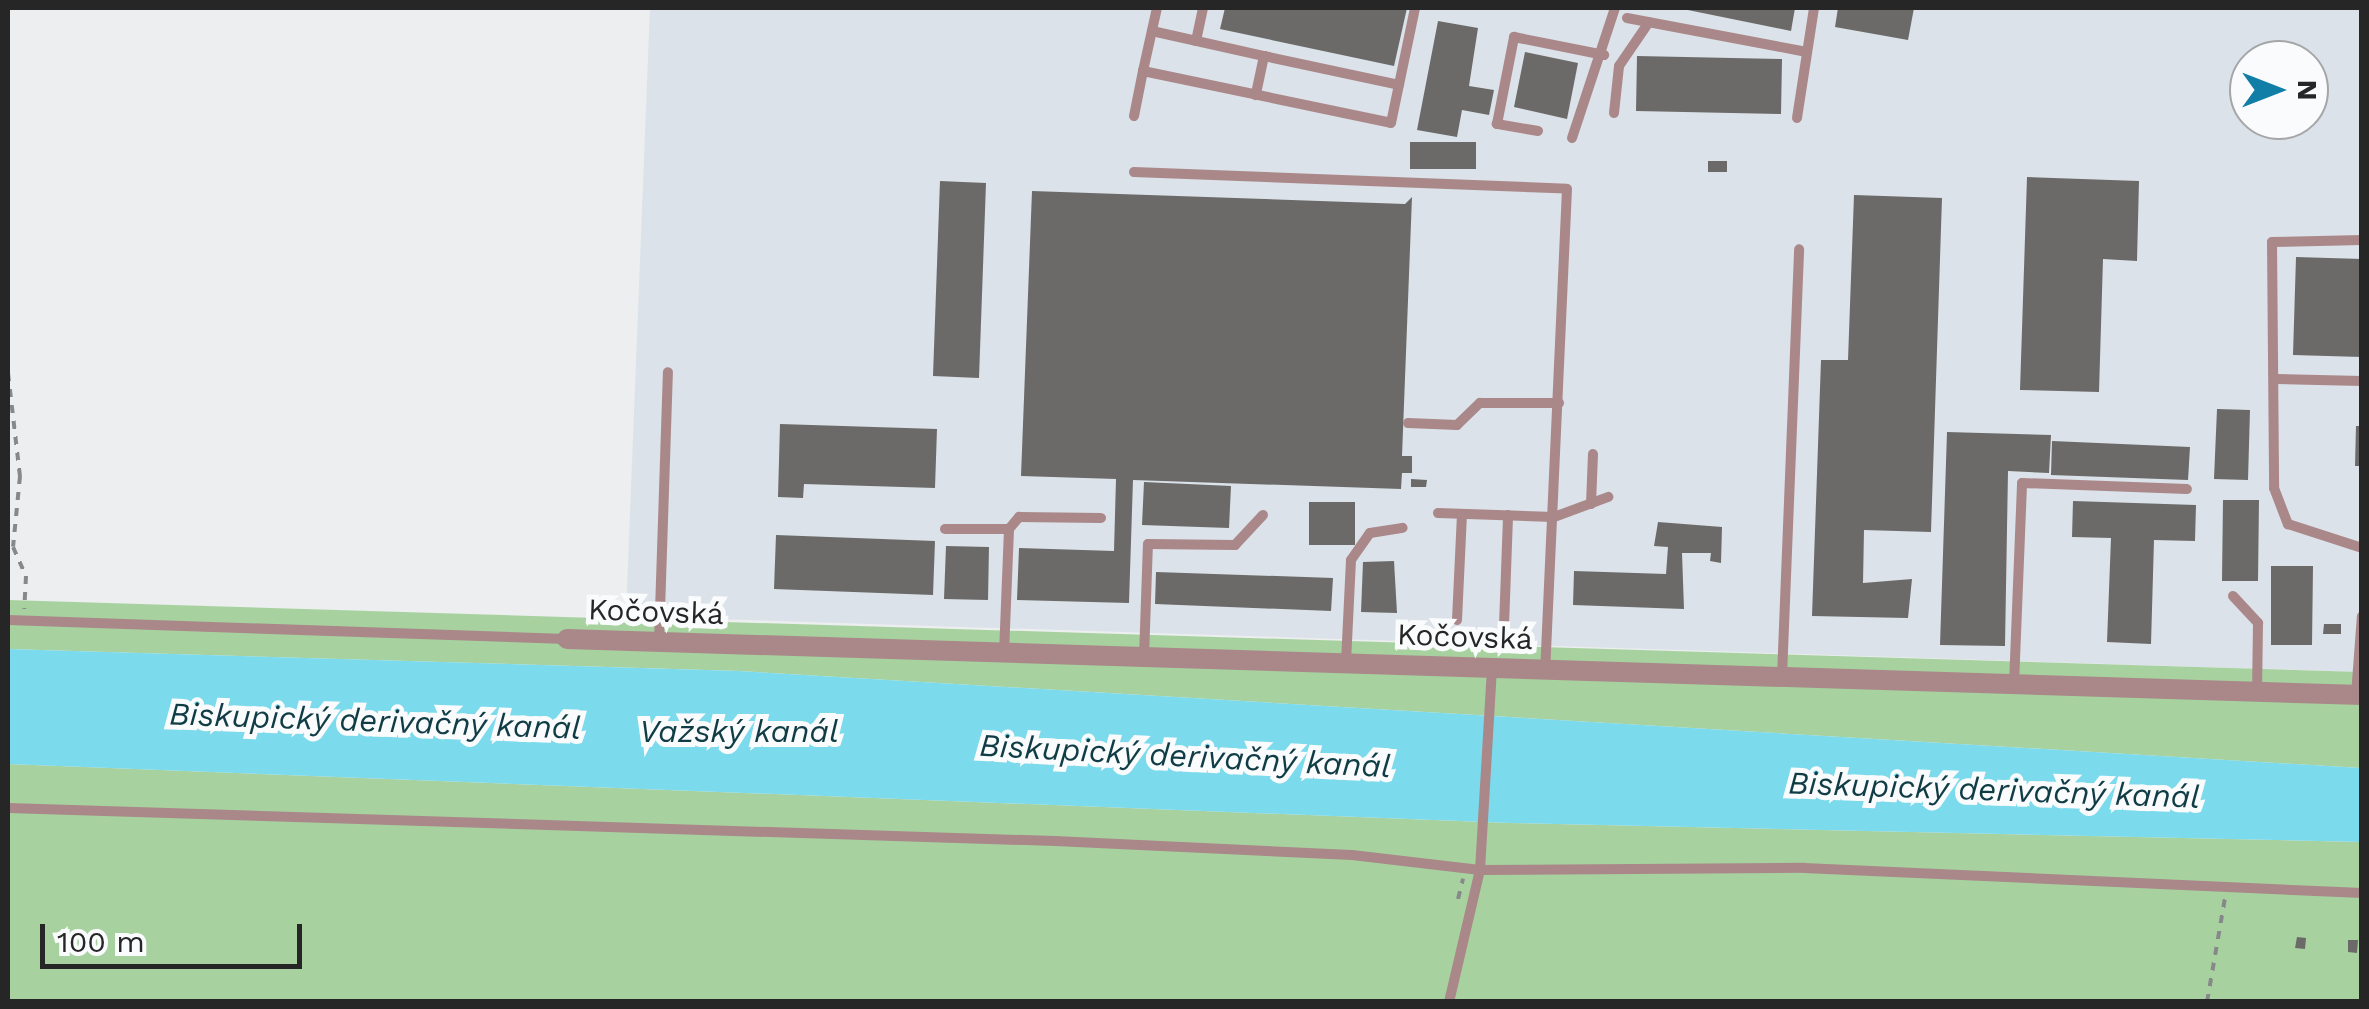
<!DOCTYPE html>
<html>
<head>
<meta charset="utf-8">
<style>
  body { margin:0 }
  #map { position:relative; width:2369px; height:1009px; overflow:hidden; background:#eceeef; font-family:"Work Sans",sans-serif }
  div>[style] { position:absolute }
  .built>* { inset:0; background:#dbe2e9 }
  .green>* { inset:0; background:#a7d2a0 }
  .water>* { inset:0; background:#7bdaec }
  .building>* { inset:0; background:#6b6a69 }
  .path>* { height:4px; margin-top:-2px; transform-origin:0; background:repeating-linear-gradient(90deg,#878889 0 8px,transparent 0 16px) }
  .service>* { height:10px; margin:-5px; padding:0 5px; transform-origin:5px; border-radius:5px; background:#aa8889 }
  .minor>* { height:20px; margin:-10px; padding:0 10px; transform-origin:10px; border-radius:10px; background:#aa8889 }
  span { translate:-50% -50%; white-space:nowrap; text-align:center; line-height:1.15; -webkit-text-stroke:10px #fafbfc; paint-order:stroke }
  .street-label { font-size:30px; color:#262627 }
  .water-label { font-size:32px; color:#103d45; font-style:italic }
  .frame { position:absolute; inset:0; border:10px solid #262627; pointer-events:none }
  .north { position:absolute; left:2229px; top:40px; width:100px; height:100px; box-sizing:border-box; background:#fafbfc; border:2px solid #a5a6a7; border-radius:50%; rotate:90deg; font-size:28px; font-weight:700; line-height:40px; text-align:center; color:#262627 }
  .north::after { content:''; display:block; margin:auto; width:35px; height:45px; background:#117ea7; clip-path:polygon(50% 0,100% 100%,50% 72%,0 100%) }
  .scale { position:absolute; left:40px; top:924px; width:262px; height:45px; box-sizing:border-box; border:5px solid #262627; border-top:0; padding-left:12px; font-size:30px; line-height:35px; white-space:nowrap; color:#262627; -webkit-text-stroke:8px #fafbfc; paint-order:stroke }
</style>
</head>
<body>
<div id="map">
  <div class="built">
    <i style="clip-path:polygon(evenodd,650px 8px,2361px 8px,2361px 672px,626px 616px,650px 8px,2249px 60px,2309px 60px,2309px 120px,2249px 120px,2249px 60px)"></i>
  </div>
  <div class="green">
    <i style="clip-path:polygon(8px 600px,2361px 672px,2361px 768px,739px 671px,8px 649px)"></i>
    <i style="clip-path:polygon(8px 764px,1510px 823px,2361px 842px,2361px 1001px,8px 1002px)"></i>
  </div>
  <div class="water">
    <i style="clip-path:polygon(8px 649px,739px 671px,2361px 768px,2362px 842px,1510px 823px,8px 764px)"></i>
  </div>
  <div class="building">
    <i style="clip-path:polygon(1225px 8px,1407px 8px,1394px 66px,1220px 29px)"></i>
    <i style="clip-path:polygon(1678px 8px,1795px 8px,1791px 31px)"></i>
    <i style="clip-path:polygon(1838px 8px,1914px 8px,1908px 40px,1835px 27px)"></i>
    <i style="clip-path:polygon(1438px 21px,1478px 28px,1469px 86px,1494px 90px,1489px 115px,1462px 110px,1457px 137px,1417px 130px)"></i>
    <i style="clip-path:polygon(1525px 52px,1578px 63px,1567px 119px,1514px 107px)"></i>
    <i style="clip-path:polygon(1637px 56px,1782px 59px,1781px 114px,1636px 111px)"></i>
    <i style="clip-path:polygon(1410px 142px,1476px 142px,1476px 169px,1410px 169px)"></i>
    <i style="clip-path:polygon(1708px 161px,1727px 161px,1727px 172px,1708px 172px)"></i>
    <i style="clip-path:polygon(2027px 177px,2139px 181px,2137px 261px,2103px 259px,2099px 392px,2020px 390px)"></i>
    <i style="clip-path:polygon(940px 181px,986px 183px,979px 378px,933px 376px)"></i>
    <i style="clip-path:polygon(1032px 191px,1405px 204px,1412px 197px,1402px 456px,1412px 456px,1412px 473px,1402px 473px,1401px 489px,1133px 480px,1129px 603px,1017px 600px,1019px 548px,1114px 551px,1116px 479px,1021px 476px)"></i>
    <i style="clip-path:polygon(1854px 195px,1942px 198px,1931px 532px,1864px 530px,1863px 583px,1912px 579px,1908px 618px,1812px 616px,1821px 360px,1848px 360px)"></i>
    <i style="clip-path:polygon(2296px 257px,2362px 259px,2362px 357px,2293px 355px)"></i>
    <i style="clip-path:polygon(2217px 409px,2250px 410px,2248px 480px,2214px 479px)"></i>
    <i style="clip-path:polygon(780px 424px,937px 429px,935px 488px,804px 484px,803px 498px,778px 497px)"></i>
    <i style="clip-path:polygon(2356px 426px,2362px 426px,2362px 466px,2355px 466px)"></i>
    <i style="clip-path:polygon(1947px 432px,2051px 435px,2049px 473px,2008px 471px,2005px 646px,1940px 645px)"></i>
    <i style="clip-path:polygon(2052px 441px,2190px 447px,2188px 480px,2051px 475px)"></i>
    <i style="clip-path:polygon(1411px 479px,1427px 480px,1426px 487px,1411px 487px)"></i>
    <i style="clip-path:polygon(1144px 482px,1231px 486px,1229px 528px,1142px 525px)"></i>
    <i style="clip-path:polygon(2223px 500px,2259px 500px,2258px 581px,2222px 581px)"></i>
    <i style="clip-path:polygon(2073px 501px,2196px 505px,2195px 541px,2154px 540px,2151px 644px,2107px 642px,2111px 538px,2072px 537px)"></i>
    <i style="clip-path:polygon(1309px 502px,1355px 502px,1355px 545px,1309px 545px)"></i>
    <i style="clip-path:polygon(1658px 522px,1722px 527px,1721px 563px,1710px 561px,1711px 553px,1682px 553px,1684px 609px,1573px 605px,1574px 571px,1666px 574px,1668px 547px,1654px 546px)"></i>
    <i style="clip-path:polygon(776px 535px,935px 541px,933px 595px,774px 589px)"></i>
    <i style="clip-path:polygon(946px 546px,989px 547px,988px 600px,944px 599px)"></i>
    <i style="clip-path:polygon(1394px 561px,1397px 613px,1361px 612px,1363px 562px)"></i>
    <i style="clip-path:polygon(2271px 566px,2313px 566px,2312px 645px,2271px 645px)"></i>
    <i style="clip-path:polygon(1156px 572px,1333px 578px,1331px 611px,1155px 604px)"></i>
    <i style="clip-path:polygon(2324px 624px,2341px 624px,2341px 634px,2323px 634px)"></i>
    <i style="clip-path:polygon(2297px 937px,2306px 938px,2305px 949px,2295px 948px)"></i>
    <i style="clip-path:polygon(2348px 940px,2358px 940px,2357px 953px,2348px 952px)"></i>
  </div>
  <div class="path">
    <i style="left:8px;top:373px;width:104px;rotate:83.4deg"></i>
    <i style="left:20px;top:476px;width:71px;rotate:95.6deg"></i>
    <i style="left:13px;top:547px;width:32px;rotate:66deg"></i>
    <i style="left:26px;top:576px;width:33px;rotate:93deg"></i>
    <i style="left:1458px;top:899px;width:21px;rotate:-76deg"></i>
    <i style="left:2207px;top:1002px;width:106px;rotate:-80.2deg"></i>
  </div>
  <div class="service">
    <i style="left:1627px;top:18px;width:183px;rotate:10.7deg"></i>
    <i style="left:1152px;top:31px;width:115px;rotate:12.6deg"></i>
    <i style="left:1264px;top:56px;width:40px;rotate:102deg"></i>
    <i style="left:1196px;top:41px;width:34px;rotate:-78deg"></i>
    <i style="left:1264px;top:56px;width:138px;rotate:12.1deg"></i>
    <i style="left:1143px;top:71px;width:65px;rotate:-77.5deg"></i>
    <i style="left:1614px;top:113px;width:47px;rotate:-83.9deg"></i>
    <i style="left:1619px;top:66px;width:53px;rotate:-55.7deg"></i>
    <i style="left:1134px;top:116px;width:46px;rotate:-78.7deg"></i>
    <i style="left:1143px;top:71px;width:253px;rotate:11.8deg"></i>
    <i style="left:1391px;top:123px;width:117px;rotate:-78.2deg"></i>
    <i style="left:1797px;top:118px;width:111px;rotate:-81.2deg"></i>
    <i style="left:1538px;top:131px;width:42px;rotate:-170.3deg"></i>
    <i style="left:1497px;top:124px;width:89px;rotate:-78.9deg"></i>
    <i style="left:1514px;top:37px;width:92px;rotate:11.3deg"></i>
    <i style="left:1572px;top:138px;width:137px;rotate:-71.7deg"></i>
    <i style="left:1134px;top:172px;width:433px;rotate:2.2deg"></i>
    <i style="left:1567px;top:189px;width:482px;rotate:92.6deg"></i>
    <i style="left:2362px;top:240px;width:90px;rotate:178.7deg"></i>
    <i style="left:2272px;top:242px;width:246px;rotate:89.5deg"></i>
    <i style="left:2274px;top:488px;width:39px;rotate:69deg"></i>
    <i style="left:2288px;top:524px;width:78px;rotate:18deg"></i>
    <i style="left:2275px;top:379px;width:87px;rotate:1.3deg"></i>
    <i style="left:1408px;top:423px;width:49px;rotate:2.3deg"></i>
    <i style="left:1457px;top:425px;width:32px;rotate:-44deg"></i>
    <i style="left:1480px;top:403px;width:79px"></i>
    <i style="left:1591px;top:504px;width:50px;rotate:-87.7deg"></i>
    <i style="left:1438px;top:513px;width:116px;rotate:2deg"></i>
    <i style="left:1554px;top:517px;width:58px;rotate:-20.3deg"></i>
    <i style="left:945px;top:529px;width:64px"></i>
    <i style="left:1009px;top:529px;width:123px;rotate:92.3deg"></i>
    <i style="left:1009px;top:529px;width:16px;rotate:-50deg"></i>
    <i style="left:1019px;top:517px;width:82px;rotate:0.7deg"></i>
    <i style="left:2233px;top:596px;width:37px;rotate:47deg"></i>
    <i style="left:2258px;top:623px;width:68px;rotate:90.8deg"></i>
    <i style="left:8px;top:620px;width:559px;rotate:1.95deg"></i>
    <i style="left:1457px;top:620px;width:106px;rotate:-87.3deg"></i>
    <i style="left:1504px;top:626px;width:111px;rotate:-87.9deg"></i>
    <i style="left:659px;top:641px;width:269px;rotate:-88.1deg"></i>
    <i style="left:1144px;top:657px;width:113px;rotate:-88deg"></i>
    <i style="left:1148px;top:544px;width:87px;rotate:0.7deg"></i>
    <i style="left:1235px;top:545px;width:41px;rotate:-47deg"></i>
    <i style="left:1346px;top:662px;width:102px;rotate:-87.2deg"></i>
    <i style="left:1351px;top:560px;width:33px;rotate:-55deg"></i>
    <i style="left:1370px;top:533px;width:33px;rotate:-9deg"></i>
    <i style="left:1782px;top:676px;width:427px;rotate:-87.7deg"></i>
    <i style="left:2014px;top:684px;width:201px;rotate:-87.7deg"></i>
    <i style="left:2022px;top:483px;width:165px;rotate:2.1deg"></i>
    <i style="left:2356px;top:695px;width:79px;rotate:-85.7deg"></i>
    <i style="left:8px;top:808px;width:1048px;rotate:1.81deg"></i>
    <i style="left:1055px;top:841px;width:297px;rotate:2.7deg"></i>
    <i style="left:1352px;top:855px;width:129px;rotate:6.7deg"></i>
    <i style="left:1480px;top:870px;width:324px;rotate:-0.4deg"></i>
    <i style="left:1804px;top:868px;width:559px;rotate:2.57deg"></i>
    <i style="left:1449px;top:1002px;width:136px;rotate:-76.8deg"></i>
    <i style="left:1480px;top:870px;width:202px;rotate:-86.6deg"></i>
  </div>
  <div class="minor">
    <i style="left:567px;top:639px;width:1796px;rotate:1.79deg"></i>
  </div>
  <div class="street-label">
    <span style="left:656px;top:612px;rotate:2deg">Kočovská</span>
    <span style="left:1465px;top:637px;rotate:2deg">Kočovská</span>
  </div>
  <div class="water-label">
    <span style="left:375px;top:721px;rotate:2deg">Biskupický derivačný kanál</span>
    <span style="left:739px;top:731px">Važský kanál</span>
    <span style="left:1185px;top:756px;rotate:3deg">Biskupický derivačný kanál</span>
    <span style="left:1994px;top:790px;rotate:2deg">Biskupický derivačný kanál</span>
  </div>
  <div class="frame"></div>
  <div class="north">N</div>
  <div class="scale">100 m</div>
</div>
</body>
</html>
